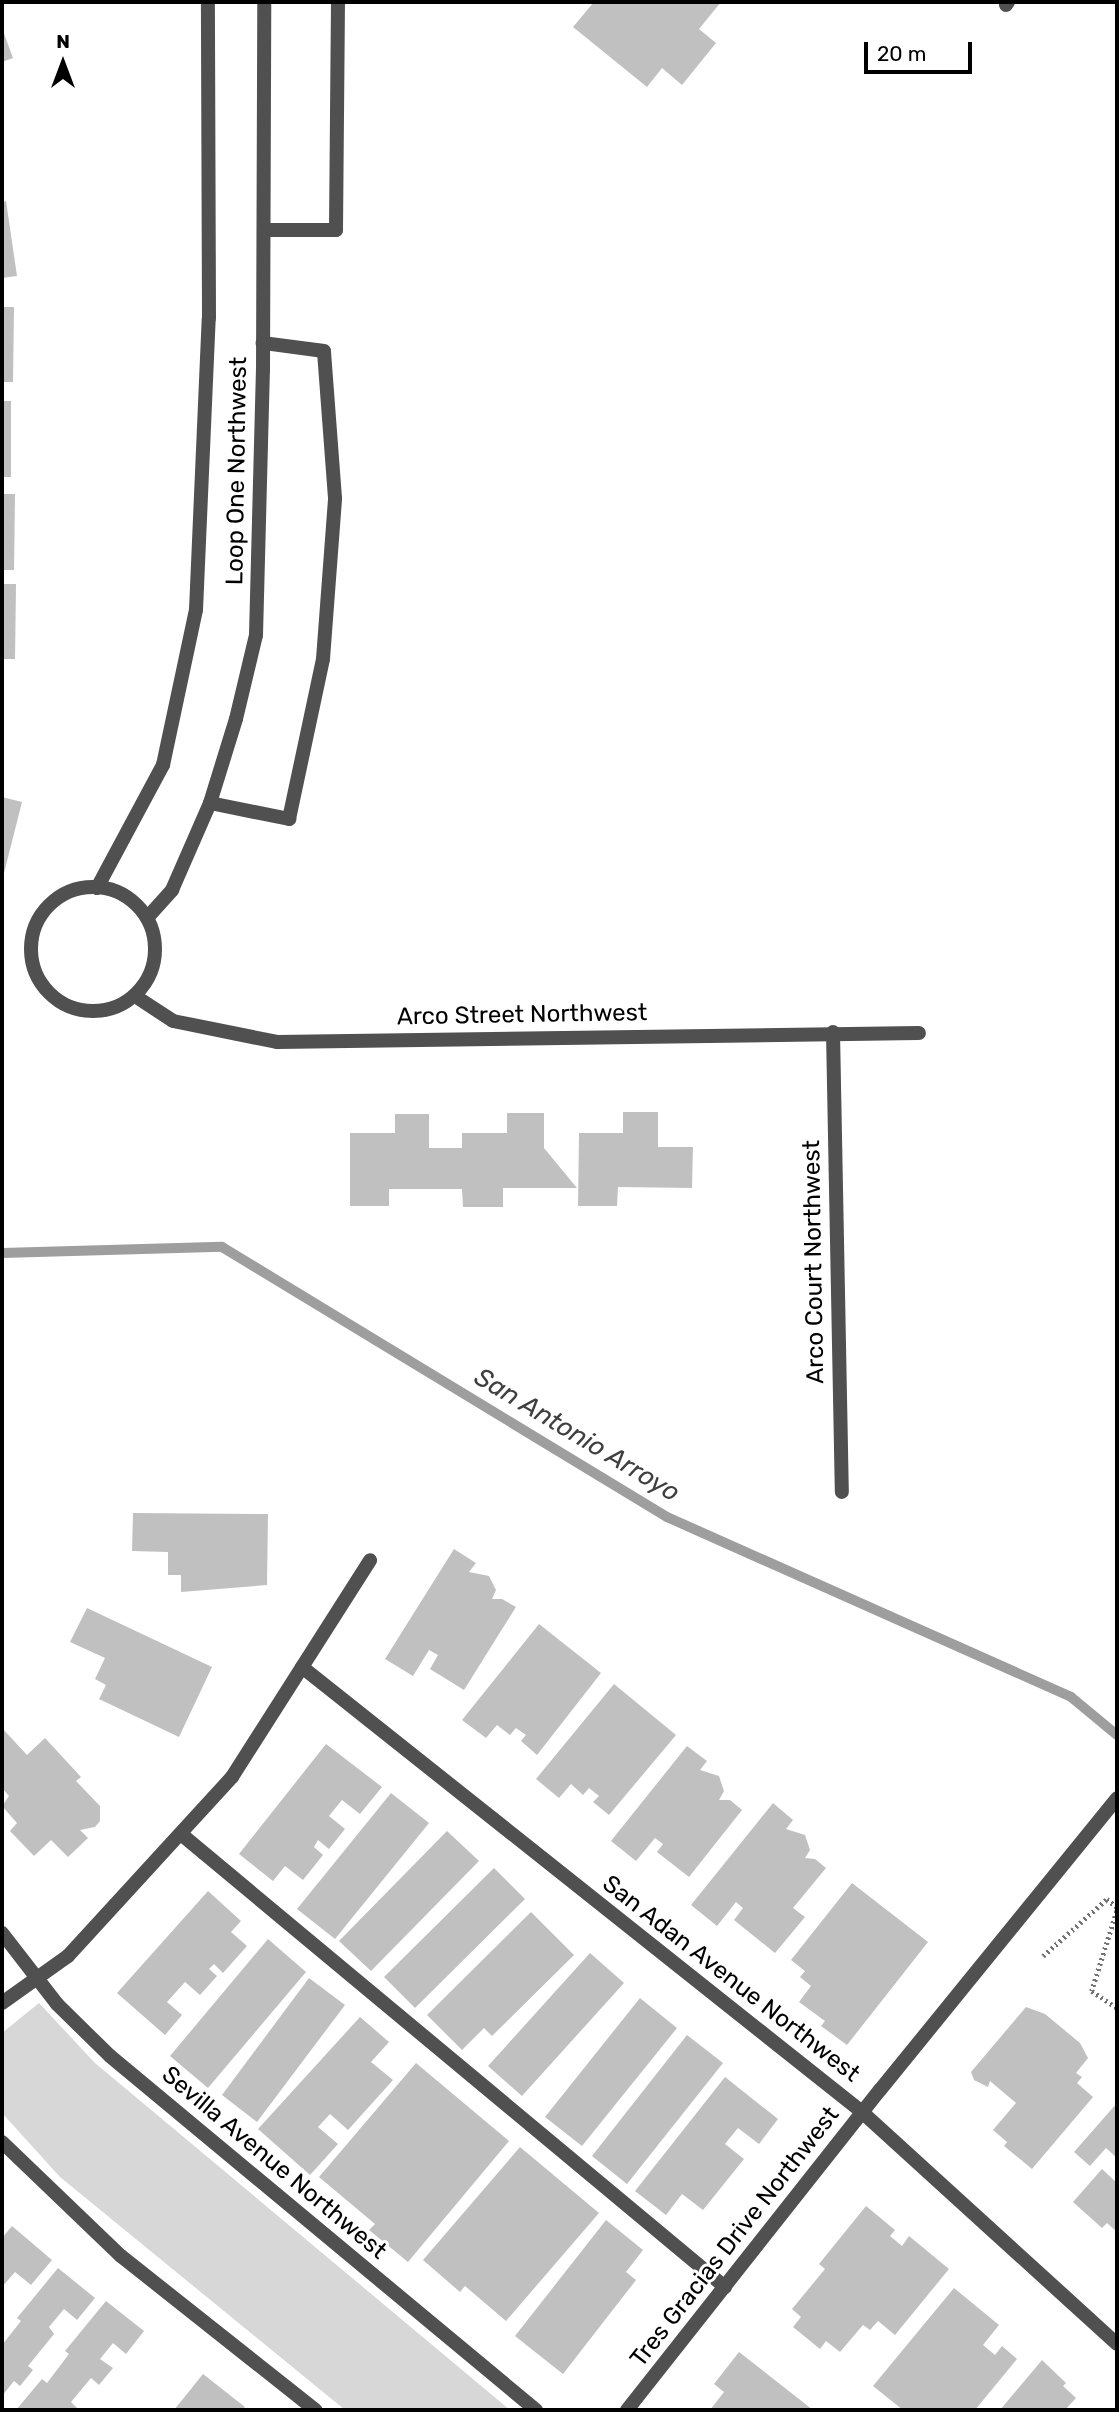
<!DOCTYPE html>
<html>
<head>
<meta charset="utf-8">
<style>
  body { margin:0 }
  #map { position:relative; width:1119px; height:2412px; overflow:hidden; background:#fff; font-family:Rubik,sans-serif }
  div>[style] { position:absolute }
  .green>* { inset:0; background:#d7d7d7 }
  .stream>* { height:10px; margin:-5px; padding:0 5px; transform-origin:5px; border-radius:5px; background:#9e9e9e }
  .building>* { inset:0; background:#c0c0c0 }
  .path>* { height:4.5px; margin-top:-2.25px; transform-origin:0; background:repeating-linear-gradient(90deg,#727272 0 2px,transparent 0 5.5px) }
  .lane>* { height:14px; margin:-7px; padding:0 7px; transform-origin:7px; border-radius:7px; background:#505050 }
  .street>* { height:14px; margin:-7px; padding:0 7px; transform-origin:7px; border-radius:7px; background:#505050 }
  .street>.ring { margin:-7px; padding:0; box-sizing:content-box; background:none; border:14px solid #505050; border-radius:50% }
  span { translate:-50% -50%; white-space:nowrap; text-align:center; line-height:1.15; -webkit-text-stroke:6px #fff; paint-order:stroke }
  .street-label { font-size:24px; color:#000 }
  .water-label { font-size:26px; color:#3f3f3f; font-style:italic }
  .frame { position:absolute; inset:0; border:4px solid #000; pointer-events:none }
  .north { position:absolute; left:28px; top:28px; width:70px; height:70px; -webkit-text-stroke:5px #fff; paint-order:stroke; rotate:0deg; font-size:19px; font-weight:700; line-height:28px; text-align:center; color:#000 }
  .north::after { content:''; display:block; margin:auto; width:24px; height:32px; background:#000; clip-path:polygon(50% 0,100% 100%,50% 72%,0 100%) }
  .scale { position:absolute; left:864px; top:42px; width:108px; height:32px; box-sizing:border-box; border:4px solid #000; border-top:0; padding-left:9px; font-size:21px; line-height:24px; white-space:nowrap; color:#000; -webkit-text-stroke:5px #fff; paint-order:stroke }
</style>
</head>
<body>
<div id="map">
  <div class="green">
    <i style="clip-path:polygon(39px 2003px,95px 2063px,510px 2410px,345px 2410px,60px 2177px,2px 2113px,2px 2033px)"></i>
  </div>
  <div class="stream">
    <i style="left:2px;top:1253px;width:220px;rotate:-1.6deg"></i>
    <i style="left:222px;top:1247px;width:521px;rotate:31.25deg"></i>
    <i style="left:667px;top:1517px;width:442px;rotate:24deg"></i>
    <i style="left:1071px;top:1697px;width:60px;rotate:39.6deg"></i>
  </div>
  <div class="building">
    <i style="clip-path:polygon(594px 2px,721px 2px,699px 29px,716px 43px,682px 85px,662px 68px,647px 87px,573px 27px)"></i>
    <i style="clip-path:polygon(2px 28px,13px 58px,2px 62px)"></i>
    <i style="clip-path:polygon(6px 201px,17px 276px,2px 278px,2px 202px)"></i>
    <i style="clip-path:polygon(2px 307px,14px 307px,13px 382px,2px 382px)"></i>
    <i style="clip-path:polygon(2px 401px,11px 401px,11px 477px,2px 477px)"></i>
    <i style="clip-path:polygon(2px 494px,15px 494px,14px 570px,2px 570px)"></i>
    <i style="clip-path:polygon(2px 584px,16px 584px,15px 659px,2px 659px)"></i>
    <i style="clip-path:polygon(2px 797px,22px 802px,3px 877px,2px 877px)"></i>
    <i style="clip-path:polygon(623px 1112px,658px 1112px,658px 1147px,693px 1147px,692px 1188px,618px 1187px,617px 1206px,578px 1206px,579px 1133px,623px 1133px)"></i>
    <i style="clip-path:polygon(507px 1113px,544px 1113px,544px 1148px,577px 1188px,503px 1188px,503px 1207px,463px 1207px,462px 1189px,389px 1189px,389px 1206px,350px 1206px,350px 1133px,395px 1133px,395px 1114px,429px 1114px,429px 1148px,462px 1148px,462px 1133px,507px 1133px)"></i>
    <i style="clip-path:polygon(133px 1513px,268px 1514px,267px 1585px,181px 1592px,181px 1575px,168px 1575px,168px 1552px,132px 1551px)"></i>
    <i style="clip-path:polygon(454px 1549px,476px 1563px,469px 1572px,489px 1576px,496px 1590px,492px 1599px,502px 1599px,516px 1607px,464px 1690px,430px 1669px,438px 1655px,429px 1650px,413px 1676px,385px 1659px)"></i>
    <i style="clip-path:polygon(87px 1608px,212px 1667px,179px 1737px,99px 1699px,106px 1685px,95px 1679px,105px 1658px,70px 1642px)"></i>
    <i style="clip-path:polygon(539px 1624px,601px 1673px,537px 1755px,521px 1741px,526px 1735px,516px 1728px,510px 1735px,497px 1725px,486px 1738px,462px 1720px)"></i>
    <i style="clip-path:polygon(614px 1684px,676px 1735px,609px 1815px,593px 1802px,599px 1796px,589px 1788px,583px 1795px,571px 1784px,559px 1798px,536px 1779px)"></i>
    <i style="clip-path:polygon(2px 1728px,27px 1755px,45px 1738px,81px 1777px,76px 1781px,100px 1806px,100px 1821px,95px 1827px,80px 1830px,88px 1838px,68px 1857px,51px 1840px,34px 1856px,10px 1831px,17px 1823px,2px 1806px,9px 1796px,2px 1788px)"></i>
    <i style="clip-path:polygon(326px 1744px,382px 1787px,360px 1814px,342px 1800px,329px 1816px,345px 1829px,329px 1849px,318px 1840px,314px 1847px,323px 1855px,303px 1880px,285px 1866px,273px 1881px,239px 1854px)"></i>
    <i style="clip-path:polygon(687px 1746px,707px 1761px,700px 1770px,719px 1776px,724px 1791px,719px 1800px,730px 1800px,742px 1810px,689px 1877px,657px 1852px,663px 1844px,655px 1838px,636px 1861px,611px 1841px)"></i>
    <i style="clip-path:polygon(391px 1793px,429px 1823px,335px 1939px,297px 1909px)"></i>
    <i style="clip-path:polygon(773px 1803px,793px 1820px,786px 1829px,805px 1835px,810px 1850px,805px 1858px,815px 1859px,826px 1868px,793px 1908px,805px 1917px,775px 1953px,734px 1920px,743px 1908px,736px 1902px,717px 1926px,691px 1905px)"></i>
    <i style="clip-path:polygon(447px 1831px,479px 1861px,371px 1971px,339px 1941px)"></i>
    <i style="clip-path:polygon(494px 1868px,525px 1899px,415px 2008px,384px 1977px)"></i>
    <i style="clip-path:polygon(852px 1883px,928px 1942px,847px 2045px,821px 2026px,825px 2021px,799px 2002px,811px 1986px,800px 1977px,805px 1971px,791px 1960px)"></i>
    <i style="clip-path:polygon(208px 1891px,241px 1921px,231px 1932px,247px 1946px,223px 1973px,214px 1964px,209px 1969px,217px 1976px,200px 1995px,185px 1982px,167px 2002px,182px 2015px,165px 2035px,117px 1993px)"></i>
    <i style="clip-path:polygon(531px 1912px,574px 1955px,492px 2036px,484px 2028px,462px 2050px,427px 2015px)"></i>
    <i style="clip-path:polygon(268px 1939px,306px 1972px,208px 2088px,170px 2056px)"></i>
    <i style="clip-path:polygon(590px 1953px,624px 1983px,522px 2096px,488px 2066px)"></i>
    <i style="clip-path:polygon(309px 1978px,345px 2005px,257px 2122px,222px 2095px)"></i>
    <i style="clip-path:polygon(640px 1998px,677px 2028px,582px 2146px,545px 2117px)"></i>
    <i style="clip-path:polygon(1026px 2007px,1045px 2014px,1080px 2043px,1088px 2058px,1076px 2073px,1082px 2077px,1077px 2083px,1093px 2097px,1032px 2169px,1004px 2146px,1007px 2142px,993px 2130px,1016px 2103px,990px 2081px,988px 2087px,974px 2080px,971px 2072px)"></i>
    <i style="clip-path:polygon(360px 2017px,389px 2042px,371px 2062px,393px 2080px,348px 2130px,330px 2114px,318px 2127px,338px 2144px,310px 2175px,258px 2129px)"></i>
    <i style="clip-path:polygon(687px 2035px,723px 2063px,627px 2184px,592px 2156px)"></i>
    <i style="clip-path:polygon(416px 2063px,509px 2141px,408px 2262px,369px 2230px,375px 2224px,319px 2177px)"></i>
    <i style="clip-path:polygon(725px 2077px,778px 2119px,759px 2144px,738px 2128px,725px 2144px,744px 2159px,703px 2210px,682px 2194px,666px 2215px,635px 2191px)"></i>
    <i style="clip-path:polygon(1117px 2103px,1117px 2158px,1106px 2148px,1090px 2166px,1074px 2152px)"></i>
    <i style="clip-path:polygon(520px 2147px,599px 2213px,506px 2321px,465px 2286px,460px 2292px,423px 2260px)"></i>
    <i style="clip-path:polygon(1102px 2169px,1117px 2183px,1117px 2232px,1107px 2223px,1102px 2228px,1073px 2202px)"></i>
    <i style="clip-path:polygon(866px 2206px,895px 2230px,890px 2236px,902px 2246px,909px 2236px,949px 2269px,895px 2335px,878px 2321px,870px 2330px,863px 2325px,840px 2352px,826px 2341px,820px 2349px,793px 2327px,801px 2317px,792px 2309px,825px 2269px,819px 2264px)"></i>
    <i style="clip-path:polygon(606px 2220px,643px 2250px,626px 2272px,636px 2280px,563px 2374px,515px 2336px)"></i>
    <i style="clip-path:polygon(12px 2226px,52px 2260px,31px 2285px,15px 2272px,2px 2287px,2px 2238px)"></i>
    <i style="clip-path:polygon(58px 2268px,95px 2298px,77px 2320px,64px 2309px,49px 2327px,54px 2334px,28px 2366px,33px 2370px,20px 2386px,14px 2381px,2px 2396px,2px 2345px,21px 2321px,17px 2318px)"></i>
    <i style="clip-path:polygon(954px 2288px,999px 2325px,983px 2345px,995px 2355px,1002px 2346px,1017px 2359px,975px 2410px,903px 2410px,873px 2386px)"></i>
    <i style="clip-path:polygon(106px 2301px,144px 2331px,126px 2354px,113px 2343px,100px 2359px,113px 2368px,99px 2385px,91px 2378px,71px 2402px,77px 2408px,75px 2410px,16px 2410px,42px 2379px,47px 2383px,69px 2354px,65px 2351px)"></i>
    <i style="clip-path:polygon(739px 2352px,813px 2410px,710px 2410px,724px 2392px,714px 2384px)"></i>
    <i style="clip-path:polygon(1042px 2360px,1066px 2383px,1063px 2386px,1076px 2398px,1065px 2410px,1000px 2410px)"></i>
    <i style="clip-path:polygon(203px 2374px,245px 2407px,242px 2410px,174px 2410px)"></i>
  </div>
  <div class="path">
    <i style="left:1117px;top:1911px;width:84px;rotate:107.4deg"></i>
    <i style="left:1092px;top:1991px;width:30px;rotate:34deg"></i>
    <i style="left:1043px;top:1956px;width:86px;rotate:-41.7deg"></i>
    <i style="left:1107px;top:1899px;width:13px;rotate:39deg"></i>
  </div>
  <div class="lane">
    <i style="left:181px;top:1834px;width:708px;rotate:39.78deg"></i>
  </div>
  <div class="street">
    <i style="left:1006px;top:5px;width:4px;rotate:-56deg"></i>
    <i style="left:264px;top:230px;width:72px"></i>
    <i style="left:336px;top:230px;width:228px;rotate:-89.5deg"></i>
    <i style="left:210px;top:803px;width:81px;rotate:11.4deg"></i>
    <i style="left:289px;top:819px;width:164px;rotate:-78deg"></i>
    <i style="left:323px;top:659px;width:161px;rotate:-85.7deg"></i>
    <i style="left:335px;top:498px;width:147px;rotate:-94.3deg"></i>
    <i style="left:324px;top:351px;width:62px;rotate:-172.5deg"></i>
    <i class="ring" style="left:31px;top:887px;width:110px;height:110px"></i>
    <i style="left:97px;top:888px;width:140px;rotate:-61.8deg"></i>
    <i style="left:163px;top:765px;width:158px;rotate:-78deg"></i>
    <i style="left:196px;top:610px;width:292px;rotate:-87.5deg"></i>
    <i style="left:209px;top:318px;width:316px;rotate:-90.2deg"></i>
    <i style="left:147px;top:918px;width:38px;rotate:-48deg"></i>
    <i style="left:172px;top:890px;width:95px;rotate:-66.4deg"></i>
    <i style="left:210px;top:803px;width:88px;rotate:-72.8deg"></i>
    <i style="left:236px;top:719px;width:86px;rotate:-76.6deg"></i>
    <i style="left:256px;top:635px;width:265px;rotate:-88.5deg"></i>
    <i style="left:263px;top:370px;width:368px;rotate:-89.8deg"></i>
    <i style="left:135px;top:996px;width:45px;rotate:33.3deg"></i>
    <i style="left:173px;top:1021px;width:106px;rotate:11.4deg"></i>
    <i style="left:277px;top:1042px;width:642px;rotate:-0.8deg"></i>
    <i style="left:833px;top:1032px;width:460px;rotate:88.9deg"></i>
    <i style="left:302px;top:1667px;width:715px;rotate:38.47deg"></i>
    <i style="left:862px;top:2112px;width:345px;rotate:42.3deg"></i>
    <i style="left:2px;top:1933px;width:90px;rotate:52.2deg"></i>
    <i style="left:57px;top:2004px;width:74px;rotate:44.5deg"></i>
    <i style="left:110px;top:2056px;width:554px;rotate:39.73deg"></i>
    <i style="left:2px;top:2003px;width:81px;rotate:-35.5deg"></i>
    <i style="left:68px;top:1956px;width:243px;rotate:-47.5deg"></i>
    <i style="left:232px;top:1777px;width:257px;rotate:-57.5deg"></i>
    <i style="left:2px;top:2142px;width:165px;rotate:43.8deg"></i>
    <i style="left:121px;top:2256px;width:248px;rotate:38.4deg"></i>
    <i style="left:627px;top:2410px;width:408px;rotate:-51.7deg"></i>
    <i style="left:880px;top:2090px;width:376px;rotate:-50.9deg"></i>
  </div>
  <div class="street-label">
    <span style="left:237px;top:471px;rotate:-89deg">Loop One Northwest</span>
    <span style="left:522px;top:1015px;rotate:-1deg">Arco Street Northwest</span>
    <span style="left:814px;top:1262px;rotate:-91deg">Arco Court Northwest</span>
    <span style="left:731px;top:1979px;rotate:38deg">San Adan Avenue Northwest</span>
    <span style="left:274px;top:2163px;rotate:40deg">Sevilla Avenue Northwest</span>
    <span style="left:735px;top:2237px;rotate:-52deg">Tres Gracias Drive Northwest</span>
  </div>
  <div class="water-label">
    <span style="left:577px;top:1435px;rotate:31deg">San Antonio Arroyo</span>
  </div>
  <div class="frame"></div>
  <div class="north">N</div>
  <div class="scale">20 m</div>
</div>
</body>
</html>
